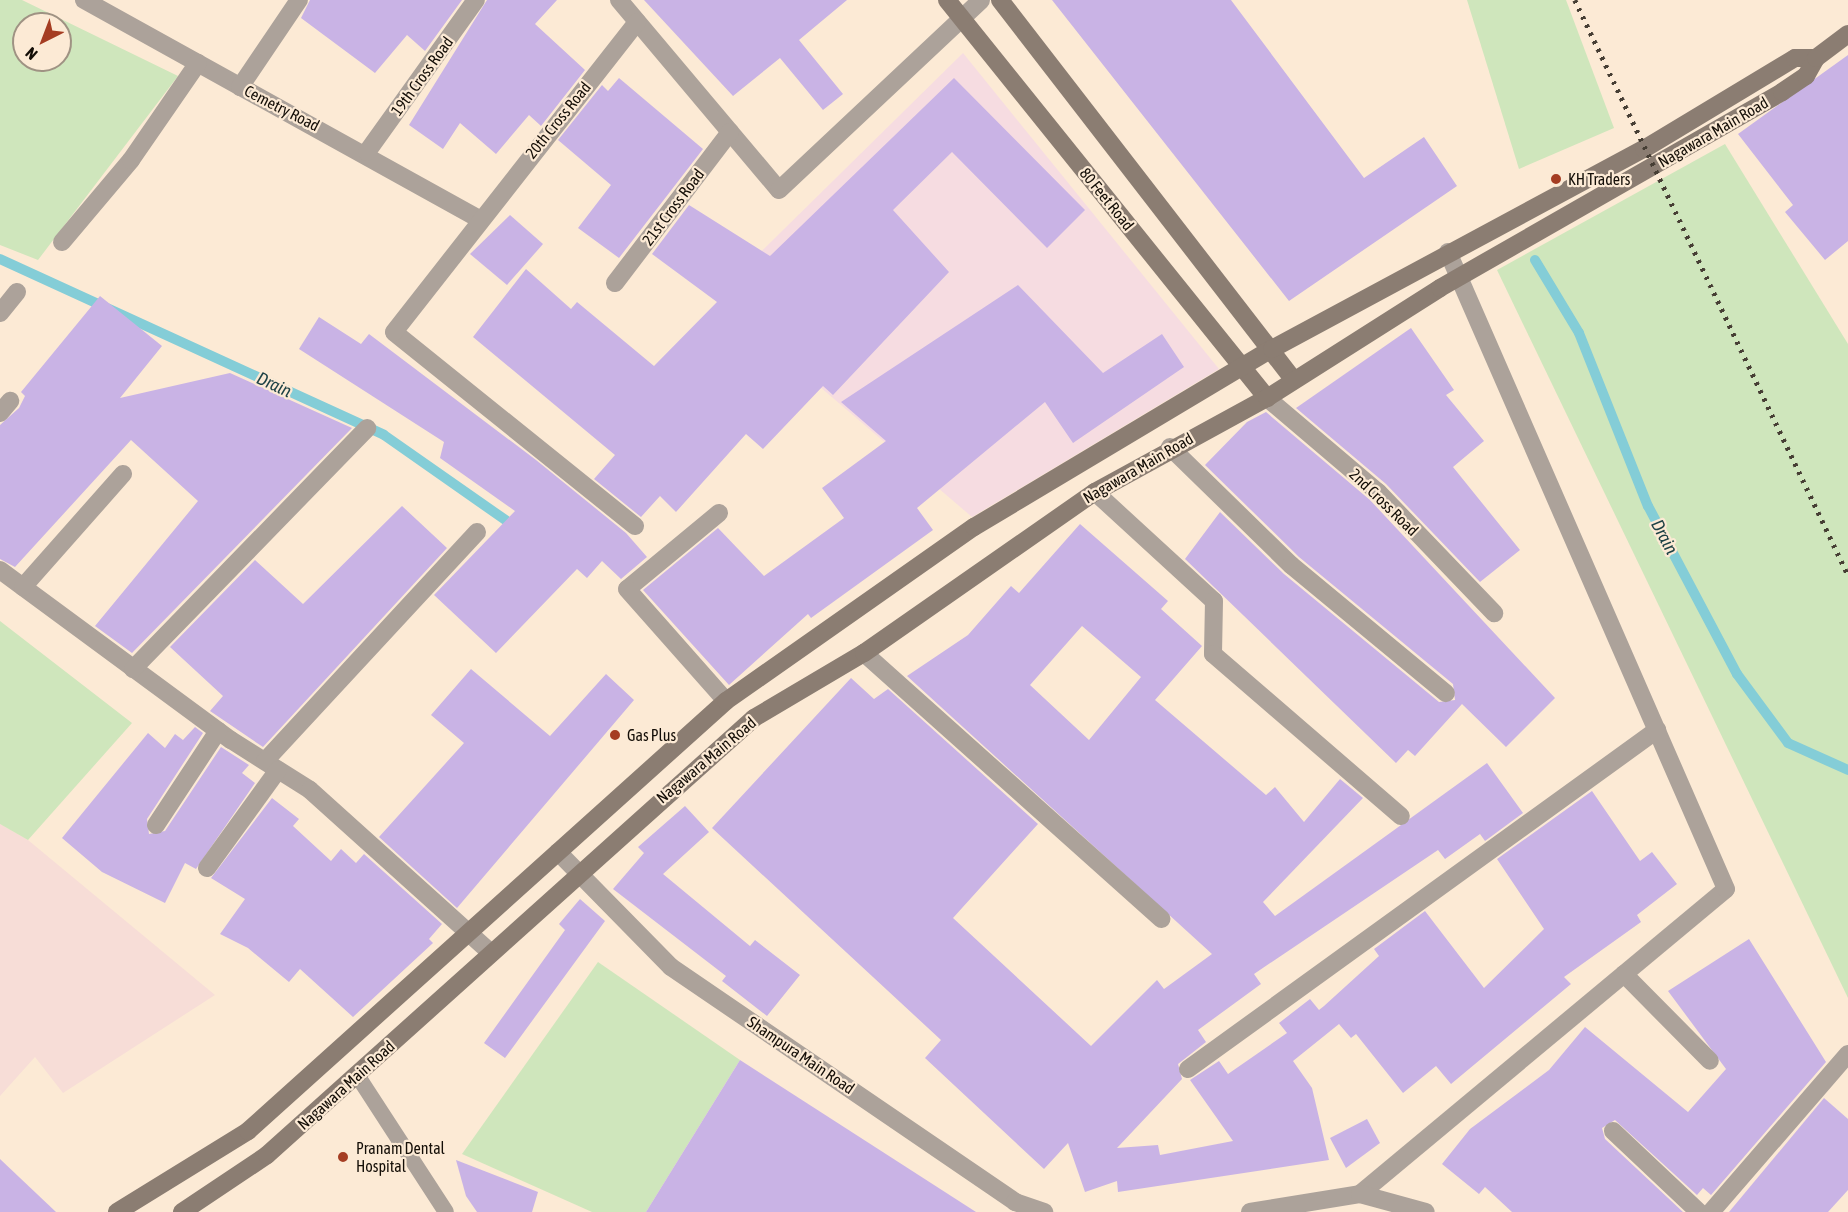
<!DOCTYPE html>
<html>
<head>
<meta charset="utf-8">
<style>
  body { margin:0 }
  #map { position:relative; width:1848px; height:1212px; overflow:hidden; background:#fcead5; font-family:"Asap Condensed",sans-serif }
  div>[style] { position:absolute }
  .commercial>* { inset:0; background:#f6dce1 }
  .education>* { inset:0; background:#f7ddd7 }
  .green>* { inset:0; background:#cfe6bc }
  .stream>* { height:10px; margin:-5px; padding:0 5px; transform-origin:5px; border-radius:5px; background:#84cdd7 }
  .building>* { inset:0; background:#c9b3e5 }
  .service>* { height:16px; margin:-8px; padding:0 8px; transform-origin:8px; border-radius:8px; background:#aca29a }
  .minor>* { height:18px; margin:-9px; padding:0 9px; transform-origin:9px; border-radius:9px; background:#aca29a }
  .tertiary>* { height:18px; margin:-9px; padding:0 9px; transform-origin:9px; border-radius:9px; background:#aca29a }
  .secondary>* { height:18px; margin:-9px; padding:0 9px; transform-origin:9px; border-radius:9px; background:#8b7d72 }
  .rail>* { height:4.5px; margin-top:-2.25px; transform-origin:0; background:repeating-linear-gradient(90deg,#463e34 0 3px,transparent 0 9px) }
  .dots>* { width:16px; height:16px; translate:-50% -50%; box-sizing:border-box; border:3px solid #fcead5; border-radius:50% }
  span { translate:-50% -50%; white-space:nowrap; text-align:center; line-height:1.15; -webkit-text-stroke:4.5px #fcead5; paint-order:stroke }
  .street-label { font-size:16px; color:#140e07 }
  .poi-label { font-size:16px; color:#140e07 }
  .left { translate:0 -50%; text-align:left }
  .water-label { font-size:18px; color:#1e4246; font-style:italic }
  .north { position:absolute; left:12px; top:12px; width:60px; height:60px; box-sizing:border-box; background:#fcead5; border:2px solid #9f9283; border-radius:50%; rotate:222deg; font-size:16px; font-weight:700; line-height:24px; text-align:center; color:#140e07 }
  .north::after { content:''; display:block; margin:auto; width:21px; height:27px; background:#a53d22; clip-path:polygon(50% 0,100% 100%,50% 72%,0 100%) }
</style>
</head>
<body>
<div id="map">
  <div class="commercial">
    <i style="clip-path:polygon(963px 53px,1219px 369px,972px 517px,715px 297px)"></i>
  </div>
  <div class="education">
    <i style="clip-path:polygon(0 824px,28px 840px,215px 995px,63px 1093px,35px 1057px,0 1096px)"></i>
  </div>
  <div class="green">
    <i style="clip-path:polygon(evenodd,0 0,22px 0,178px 76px,38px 260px,0 245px,0 0,24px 24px,60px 24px,60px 60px,24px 60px,24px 24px)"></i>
    <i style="clip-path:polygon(1467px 0,1566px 0,1614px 128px,1519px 169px)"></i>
    <i style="clip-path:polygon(1725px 144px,1848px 344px,1848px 998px,1497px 270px)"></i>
    <i style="clip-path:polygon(0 621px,132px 723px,28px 840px,0 824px)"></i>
    <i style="clip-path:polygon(598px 962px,740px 1060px,646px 1212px,592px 1212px,462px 1154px)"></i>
  </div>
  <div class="stream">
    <i style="left:0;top:259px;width:422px;rotate:24.6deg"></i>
    <i style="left:384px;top:435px;width:162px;rotate:35deg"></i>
    <i style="left:1535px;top:260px;width:85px;rotate:58.9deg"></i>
    <i style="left:1579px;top:333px;width:186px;rotate:68.3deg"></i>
    <i style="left:1648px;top:506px;width:190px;rotate:62.1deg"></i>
    <i style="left:1737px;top:674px;width:86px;rotate:53.5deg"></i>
    <i style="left:1788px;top:743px;width:66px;rotate:24.2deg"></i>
  </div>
  <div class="building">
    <i style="clip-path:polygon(310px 0,462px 0,425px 51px,407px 35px,375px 73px,301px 18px)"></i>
    <i style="clip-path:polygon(487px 0,557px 0,535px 24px,585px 70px,541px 126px,529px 115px,496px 154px,460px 123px,443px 149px,409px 125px)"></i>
    <i style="clip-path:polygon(644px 0,847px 0,799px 40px,843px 94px,823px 110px,780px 58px,733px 96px)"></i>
    <i style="clip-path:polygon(1052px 0,1231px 0,1364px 178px,1424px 137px,1457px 186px,1289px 301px)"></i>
    <i style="clip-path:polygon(1848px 55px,1848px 241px,1825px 260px,1785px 212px,1793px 205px,1738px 134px)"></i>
    <i style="clip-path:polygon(619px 78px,703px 149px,619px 258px,578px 228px,611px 185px,558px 140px,602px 85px,608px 91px)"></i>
    <i style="clip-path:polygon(954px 78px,1085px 210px,1047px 248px,952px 152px,893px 210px,949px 272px,833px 395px,823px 386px,763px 449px,746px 434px,676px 512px,660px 496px,641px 517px,594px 479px,615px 455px,473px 337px,526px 269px,571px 309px,577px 302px,654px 366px,717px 302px,652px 254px,689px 205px,770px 256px)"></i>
    <i style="clip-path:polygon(510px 215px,543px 244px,507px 285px,470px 254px)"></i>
    <i style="clip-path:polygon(1018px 285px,1103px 373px,1162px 334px,1184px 367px,1073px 443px,1045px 402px,917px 508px,933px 530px,811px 618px,808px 614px,729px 685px,643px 590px,718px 528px,764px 576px,844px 518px,822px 488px,886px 441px,841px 402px)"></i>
    <i style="clip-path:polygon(100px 296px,162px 346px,120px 398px,230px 373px,352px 428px,132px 653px,95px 626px,198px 501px,131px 440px,15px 567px,0 559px,0 425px,19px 408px,25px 396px,21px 392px)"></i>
    <i style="clip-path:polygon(319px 317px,361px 344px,369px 334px,536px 460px,626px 533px,647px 557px,621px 579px,602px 561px,587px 578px,577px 569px,496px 653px,434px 595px,515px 511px,440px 458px,444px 442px,299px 349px)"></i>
    <i style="clip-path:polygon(1411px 328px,1454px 390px,1446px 395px,1484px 441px,1453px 467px,1520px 550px,1480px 582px,1386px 484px,1296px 408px)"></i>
    <i style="clip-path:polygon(1266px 412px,1370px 500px,1555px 698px,1506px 747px,1462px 704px,1415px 756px,1408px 750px,1396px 763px,1185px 559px,1220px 512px,1284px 574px,1439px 702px,1455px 700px,1453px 684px,1299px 557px,1205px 465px,1247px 422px)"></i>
    <i style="clip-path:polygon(402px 506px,447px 548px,263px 747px,210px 711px,223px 696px,170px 647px,255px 560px,303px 604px)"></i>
    <i style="clip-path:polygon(evenodd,1080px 524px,1168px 601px,1161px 609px,1202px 646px,1155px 700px,1266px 795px,1275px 787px,1304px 822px,1340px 779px,1363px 798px,1263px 902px,1275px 916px,1487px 763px,1523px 813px,1485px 841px,1480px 834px,1445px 859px,1438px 850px,1254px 974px,1261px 984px,1198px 1030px,1206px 1042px,1178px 1064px,1182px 1079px,1117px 1148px,1158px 1145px,1160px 1155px,1233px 1141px,1190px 1080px,1219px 1061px,1228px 1074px,1287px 1033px,1279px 1023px,1310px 999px,1319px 1010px,1324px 1006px,1379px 956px,1374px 949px,1425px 911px,1484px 988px,1544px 929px,1497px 859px,1592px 791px,1640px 861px,1652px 852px,1677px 884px,1637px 915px,1641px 922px,1564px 977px,1571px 984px,1451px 1084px,1436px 1066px,1403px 1093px,1356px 1034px,1351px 1038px,1339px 1024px,1293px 1061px,1312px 1088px,1329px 1160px,1118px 1192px,1117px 1181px,1085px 1192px,1068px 1143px,1044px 1169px,925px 1058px,941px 1040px,712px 828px,851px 678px,874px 699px,888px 689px,1038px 824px,953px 918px,1091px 1046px,1157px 980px,1164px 989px,1212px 954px,907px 676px,968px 635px,1011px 586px,1019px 593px,1080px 524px,1082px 626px,1141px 677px,1089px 740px,1030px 685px,1082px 626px)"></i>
    <i style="clip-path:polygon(471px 669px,550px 736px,606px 674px,634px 700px,457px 908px,379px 837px,464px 743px,431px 715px)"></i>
    <i style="clip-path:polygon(195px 727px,203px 733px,147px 819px,149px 834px,165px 831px,221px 747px,249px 765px,242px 773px,255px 783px,196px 869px,185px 863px,165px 903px,102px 872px,62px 838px,148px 733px,165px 748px,175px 734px,183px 740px)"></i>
    <i style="clip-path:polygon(272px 798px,299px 819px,293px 826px,331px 861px,341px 849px,356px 863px,364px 854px,442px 924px,429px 939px,433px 943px,353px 1017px,300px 969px,289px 982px,248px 948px,220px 934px,245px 899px,211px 878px)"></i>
    <i style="clip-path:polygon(685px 806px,709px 832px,663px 874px,750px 946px,755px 940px,800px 975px,767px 1016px,722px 981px,726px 976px,613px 889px,644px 853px,638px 847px)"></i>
    <i style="clip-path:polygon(580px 899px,605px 921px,505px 1058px,484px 1043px,565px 930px,559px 924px)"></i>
    <i style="clip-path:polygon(1749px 939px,1826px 1062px,1711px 1195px,1703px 1188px,1697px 1195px,1615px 1120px,1602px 1128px,1605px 1139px,1683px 1212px,1512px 1212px,1485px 1187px,1479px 1194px,1442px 1164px,1470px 1129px,1549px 1070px,1585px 1027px,1688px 1112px,1726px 1069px,1668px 991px)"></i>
    <i style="clip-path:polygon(740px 1060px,976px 1212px,646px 1212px)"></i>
    <i style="clip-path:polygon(1824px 1098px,1848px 1119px,1848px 1190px,1828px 1212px,1729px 1212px)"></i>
    <i style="clip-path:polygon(1367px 1119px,1380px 1143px,1346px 1168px,1330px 1138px)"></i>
    <i style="clip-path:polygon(0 1159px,56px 1212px,0 1212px)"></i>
    <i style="clip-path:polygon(456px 1160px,538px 1192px,532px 1212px,477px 1212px,466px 1196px)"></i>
  </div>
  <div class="service">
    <i style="left:357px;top:1075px;width:163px;rotate:57deg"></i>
  </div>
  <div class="minor">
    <i style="left:84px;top:0;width:450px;rotate:29deg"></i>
    <i style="left:619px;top:0;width:248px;rotate:49.9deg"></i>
    <i style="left:779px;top:190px;width:277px;rotate:-43.2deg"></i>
    <i style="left:240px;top:87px;width:105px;rotate:-55.9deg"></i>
    <i style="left:367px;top:152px;width:187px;rotate:-54.4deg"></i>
    <i style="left:62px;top:242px;width:107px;rotate:-49.9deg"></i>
    <i style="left:131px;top:160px;width:118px;rotate:-55.4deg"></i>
    <i style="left:615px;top:283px;width:190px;rotate:-52.7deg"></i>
    <i style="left:0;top:313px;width:27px;rotate:-51deg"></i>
    <i style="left:1267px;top:398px;width:145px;rotate:40.3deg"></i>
    <i style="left:1378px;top:492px;width:168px;rotate:46.2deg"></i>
    <i style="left:0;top:413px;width:16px;rotate:-50deg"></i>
    <i style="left:1170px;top:447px;width:169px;rotate:44.3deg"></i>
    <i style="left:1291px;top:565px;width:201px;rotate:39.6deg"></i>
    <i style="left:1095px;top:492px;width:161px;rotate:42.5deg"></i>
    <i style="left:1214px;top:601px;width:53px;rotate:91.1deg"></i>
    <i style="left:1213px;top:654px;width:248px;rotate:40.8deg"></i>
    <i style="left:719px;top:513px;width:119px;rotate:140.4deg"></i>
    <i style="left:627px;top:589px;width:149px;rotate:48.5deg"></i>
    <i style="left:635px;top:526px;width:309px;rotate:-141.2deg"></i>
    <i style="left:394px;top:332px;width:394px;rotate:-51.9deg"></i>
    <i style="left:0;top:570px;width:287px;rotate:36.4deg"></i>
    <i style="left:231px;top:740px;width:93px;rotate:32.3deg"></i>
    <i style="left:310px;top:790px;width:244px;rotate:42deg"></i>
    <i style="left:23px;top:587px;width:151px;rotate:-48.5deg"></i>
    <i style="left:864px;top:653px;width:399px;rotate:41.8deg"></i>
    <i style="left:133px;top:669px;width:336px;rotate:-45.8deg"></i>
    <i style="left:265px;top:761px;width:312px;rotate:-47.2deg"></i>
    <i style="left:156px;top:825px;width:113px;rotate:-56.6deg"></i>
    <i style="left:207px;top:868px;width:121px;rotate:-54.1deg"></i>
    <i style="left:1624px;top:974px;width:122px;rotate:45.3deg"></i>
    <i style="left:1188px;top:1069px;width:579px;rotate:-35.86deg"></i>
    <i style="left:1613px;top:1131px;width:118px;rotate:43.3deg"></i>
    <i style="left:1360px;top:1194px;width:476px;rotate:-39.8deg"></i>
    <i style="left:1726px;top:889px;width:695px;rotate:-113.58deg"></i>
    <i style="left:1711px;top:1212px;width:209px;rotate:-49.1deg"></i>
  </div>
  <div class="tertiary">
    <i style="left:558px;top:852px;width:161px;rotate:45.5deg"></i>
    <i style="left:671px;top:967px;width:417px;rotate:34.3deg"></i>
    <i style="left:1015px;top:1202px;width:31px;rotate:19deg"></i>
    <i style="left:1250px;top:1212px;width:111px;rotate:-9.3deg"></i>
    <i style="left:1360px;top:1194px;width:68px;rotate:15.3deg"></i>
  </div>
  <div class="secondary">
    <i style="left:947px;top:0;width:511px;rotate:51.2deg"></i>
    <i style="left:1000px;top:0;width:480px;rotate:52.3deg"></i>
    <i style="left:117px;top:1212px;width:154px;rotate:-31.7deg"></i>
    <i style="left:248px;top:1131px;width:643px;rotate:-41.97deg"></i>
    <i style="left:726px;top:701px;width:303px;rotate:-35.1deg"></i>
    <i style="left:974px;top:527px;width:347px;rotate:-30.9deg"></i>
    <i style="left:1272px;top:349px;width:422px;rotate:-28.3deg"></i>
    <i style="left:1644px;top:149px;width:176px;rotate:-31.1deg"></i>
    <i style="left:1795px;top:58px;width:21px"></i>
    <i style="left:182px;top:1212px;width:102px;rotate:-33.8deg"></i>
    <i style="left:267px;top:1155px;width:654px;rotate:-41.9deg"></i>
    <i style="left:754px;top:718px;width:128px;rotate:-30.6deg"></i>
    <i style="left:864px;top:653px;width:282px;rotate:-34.9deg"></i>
    <i style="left:1095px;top:492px;width:196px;rotate:-28.7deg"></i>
    <i style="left:1267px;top:398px;width:205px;rotate:-32.4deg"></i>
    <i style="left:1440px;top:288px;width:394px;rotate:-29.8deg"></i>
    <i style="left:1782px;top:92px;width:29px;rotate:-34deg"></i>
    <i style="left:1806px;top:76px;width:21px;rotate:-61deg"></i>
    <i style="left:1816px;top:58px;width:40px;rotate:-37deg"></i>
  </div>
  <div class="rail">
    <i style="left:1575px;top:0;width:637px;rotate:64.6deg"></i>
  </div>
  <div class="dots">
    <i style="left:1556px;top:179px;background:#a53d22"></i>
    <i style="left:615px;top:735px;background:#a53d22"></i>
    <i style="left:343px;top:1157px;background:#a53d22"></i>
  </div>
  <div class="street-label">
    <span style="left:422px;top:76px;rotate:-54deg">19th Cross Road</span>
    <span style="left:282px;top:108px;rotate:27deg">Cemetry Road</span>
    <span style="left:558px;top:120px;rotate:-51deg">20th Cross Road</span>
    <span style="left:1713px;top:132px;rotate:-30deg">Nagawara Main Road</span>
    <span style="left:1107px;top:199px;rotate:51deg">80 Feet Road</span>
    <span style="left:673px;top:207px;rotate:-53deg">21st Cross Road</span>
    <span style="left:1138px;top:468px;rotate:-30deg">Nagawara Main Road</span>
    <span style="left:1384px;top:502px;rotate:44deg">2nd Cross Road</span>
    <span style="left:706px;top:760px;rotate:-40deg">Nagawara Main Road</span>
    <span style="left:801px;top:1055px;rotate:34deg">Shampura Main Road</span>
    <span style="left:346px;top:1085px;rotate:-42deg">Nagawara Main Road</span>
  </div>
  <div class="poi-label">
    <span class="left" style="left:1568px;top:179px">KH Traders</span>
    <span class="left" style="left:627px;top:735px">Gas Plus</span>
    <span class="left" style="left:356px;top:1157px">Pranam Dental<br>Hospital</span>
  </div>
  <div class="water-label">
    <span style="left:274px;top:385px;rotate:25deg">Drain</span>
    <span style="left:1664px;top:537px;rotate:62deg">Drain</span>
  </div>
  <div class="north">N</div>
</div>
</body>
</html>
